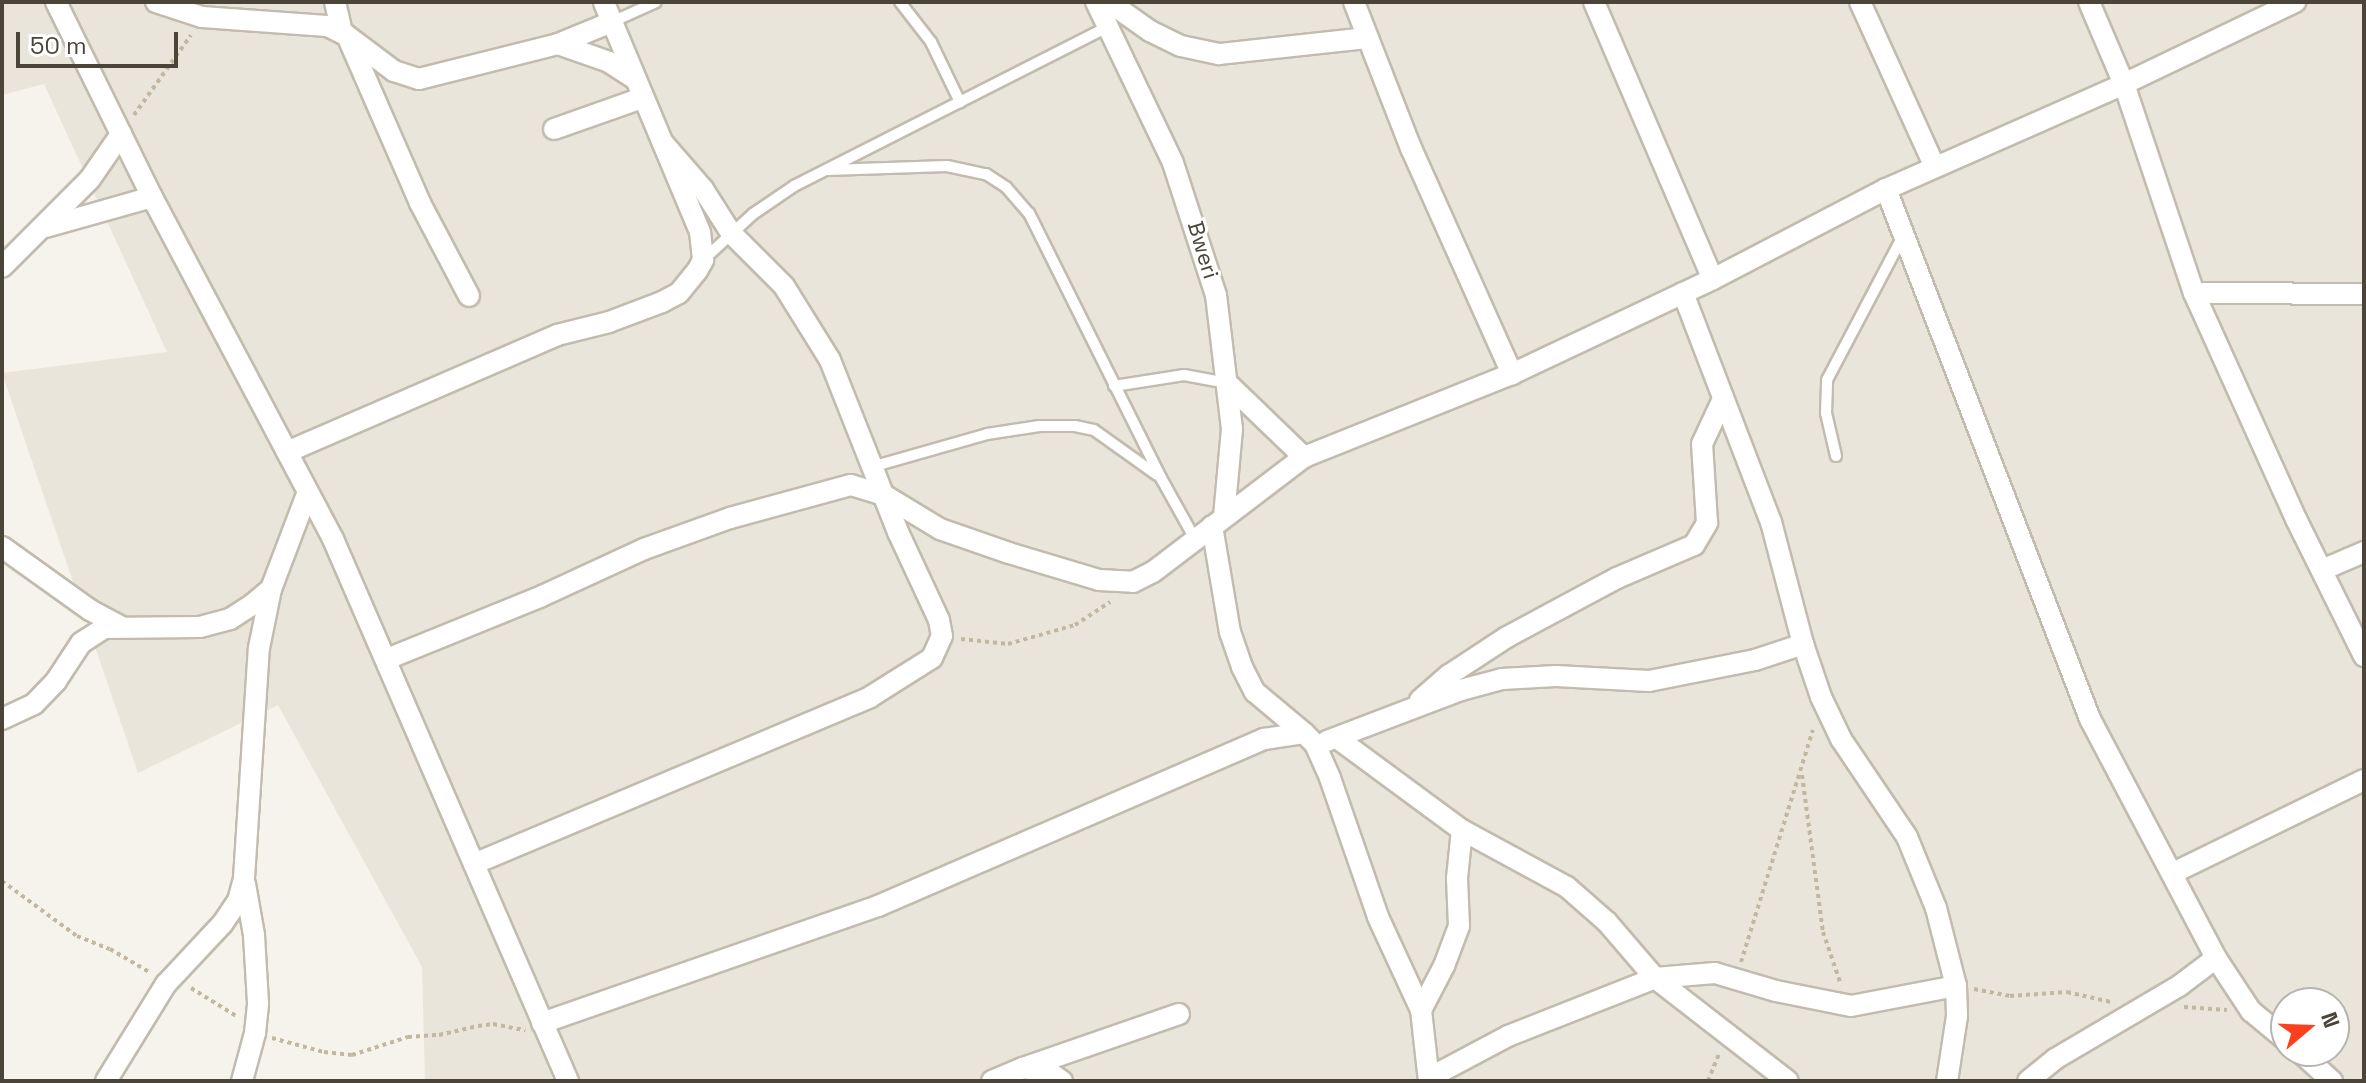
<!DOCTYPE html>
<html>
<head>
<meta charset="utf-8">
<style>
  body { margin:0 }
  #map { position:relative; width:2366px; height:1083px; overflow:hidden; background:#f6f3ec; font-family:"Space Grotesk",sans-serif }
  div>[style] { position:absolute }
  .residential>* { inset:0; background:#eae5da }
  .path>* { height:4px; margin-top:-2px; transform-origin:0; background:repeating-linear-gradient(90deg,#c4b79f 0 4px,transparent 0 8px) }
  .roads { filter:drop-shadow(2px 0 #c2bbae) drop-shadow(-2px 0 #c2bbae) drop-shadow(0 2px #c2bbae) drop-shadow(0 -2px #c2bbae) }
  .service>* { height:10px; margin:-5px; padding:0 5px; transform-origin:5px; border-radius:5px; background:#fff }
  .minor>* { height:20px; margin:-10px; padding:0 10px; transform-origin:10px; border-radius:10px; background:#fff }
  span { translate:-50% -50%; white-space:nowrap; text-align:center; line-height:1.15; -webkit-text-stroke:6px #fff; paint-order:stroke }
  .street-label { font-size:22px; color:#4b4439 }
  .frame { position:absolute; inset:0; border:4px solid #4b4439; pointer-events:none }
  .north { position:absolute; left:2270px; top:987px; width:80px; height:80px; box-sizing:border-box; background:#fff; border:2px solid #b7b4b0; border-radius:50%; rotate:71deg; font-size:22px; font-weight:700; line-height:32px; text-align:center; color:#4b4439 }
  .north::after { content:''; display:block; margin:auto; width:28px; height:36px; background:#fc3f1d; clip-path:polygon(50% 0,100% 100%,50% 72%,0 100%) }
  .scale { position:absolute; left:16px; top:32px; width:162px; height:36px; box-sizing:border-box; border:4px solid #4b4439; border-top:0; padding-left:10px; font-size:24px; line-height:28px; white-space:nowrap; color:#4b4439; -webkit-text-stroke:6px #fff; paint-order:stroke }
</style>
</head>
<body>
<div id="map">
  <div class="residential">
    <i style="clip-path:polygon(evenodd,2px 2px,2364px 2px,2364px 1081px,425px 1081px,422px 967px,278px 705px,138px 773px,2px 373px,167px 352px,44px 84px,2px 95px,2px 2px,2286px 1003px,2334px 1003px,2334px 1051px,2286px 1051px,2286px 1003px)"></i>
  </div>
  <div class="path">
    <i style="left:134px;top:115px;width:98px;rotate:-54.5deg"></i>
    <i style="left:961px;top:639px;width:47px;rotate:6.1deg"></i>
    <i style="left:1008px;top:644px;width:70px;rotate:-15.8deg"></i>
    <i style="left:1075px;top:625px;width:42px;rotate:-33.3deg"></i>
    <i style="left:1802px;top:775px;width:158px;rotate:82.4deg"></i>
    <i style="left:1823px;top:932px;width:56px;rotate:71.2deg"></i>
    <i style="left:2px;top:881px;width:93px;rotate:36.3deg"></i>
    <i style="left:77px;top:936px;width:35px;rotate:22deg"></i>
    <i style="left:110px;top:949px;width:45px;rotate:30.5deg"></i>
    <i style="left:1741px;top:962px;width:243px;rotate:-72.8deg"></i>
    <i style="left:191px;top:988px;width:55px;rotate:31.7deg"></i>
    <i style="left:1974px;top:989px;width:37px;rotate:11deg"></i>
    <i style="left:2010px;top:996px;width:57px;rotate:-4deg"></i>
    <i style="left:2067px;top:992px;width:45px;rotate:12.8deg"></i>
    <i style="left:2184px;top:1007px;width:43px;rotate:4deg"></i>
    <i style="left:272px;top:1038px;width:54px;rotate:15.1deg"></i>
    <i style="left:324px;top:1052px;width:28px;rotate:6deg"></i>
    <i style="left:352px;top:1055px;width:59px;rotate:-17.8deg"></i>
    <i style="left:408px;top:1037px;width:31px;rotate:-4deg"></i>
    <i style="left:439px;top:1035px;width:40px;rotate:-13deg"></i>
    <i style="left:478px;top:1026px;width:15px;rotate:-8deg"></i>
    <i style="left:493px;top:1024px;width:33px;rotate:11deg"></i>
    <i style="left:1708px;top:1081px;width:31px;rotate:-68deg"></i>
  </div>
  <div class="roads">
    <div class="service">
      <i style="left:900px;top:2px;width:51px;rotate:52.2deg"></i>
      <i style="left:931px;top:42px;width:67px;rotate:64.2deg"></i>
      <i style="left:612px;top:22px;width:48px;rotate:-24.4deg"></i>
      <i style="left:828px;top:170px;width:119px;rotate:-1.9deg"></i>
      <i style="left:947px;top:166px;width:40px;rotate:12deg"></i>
      <i style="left:986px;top:174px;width:24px;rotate:33deg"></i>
      <i style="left:1006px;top:187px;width:35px;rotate:49deg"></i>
      <i style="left:1029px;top:213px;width:296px;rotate:63.5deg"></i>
      <i style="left:1161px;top:478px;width:70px;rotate:60.9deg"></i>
      <i style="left:703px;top:260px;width:68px;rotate:-42.6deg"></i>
      <i style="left:753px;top:214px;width:50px;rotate:-34.3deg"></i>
      <i style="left:794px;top:186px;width:352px;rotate:-26.9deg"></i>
      <i style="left:1114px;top:386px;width:71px;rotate:-8.9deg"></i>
      <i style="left:1184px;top:375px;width:44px;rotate:10.5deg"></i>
      <i style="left:1836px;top:456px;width:44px;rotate:-103.1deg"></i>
      <i style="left:1826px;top:413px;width:33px;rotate:-88deg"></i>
      <i style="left:1827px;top:380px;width:163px;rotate:-62.2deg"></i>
      <i style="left:875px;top:466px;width:116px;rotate:-15.9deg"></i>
      <i style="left:987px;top:434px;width:53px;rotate:-8.7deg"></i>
      <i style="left:1039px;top:426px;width:36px"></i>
      <i style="left:1075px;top:426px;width:19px;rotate:12deg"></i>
      <i style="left:1094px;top:430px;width:77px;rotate:35.5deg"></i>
    </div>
    <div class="minor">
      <i style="left:56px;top:2px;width:217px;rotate:63.8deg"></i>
      <i style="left:152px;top:197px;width:387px;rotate:62.1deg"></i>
      <i style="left:333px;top:539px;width:591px;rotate:66.56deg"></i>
      <i style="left:156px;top:2px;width:48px;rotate:18.1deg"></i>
      <i style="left:202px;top:17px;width:125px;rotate:4.1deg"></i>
      <i style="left:327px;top:26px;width:21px;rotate:25deg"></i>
      <i style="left:346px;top:35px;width:60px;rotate:36.9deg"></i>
      <i style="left:394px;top:71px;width:26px;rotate:18deg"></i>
      <i style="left:419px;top:79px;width:143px;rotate:-14.1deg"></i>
      <i style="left:558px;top:44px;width:58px;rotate:-22.2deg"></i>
      <i style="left:335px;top:2px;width:32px;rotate:77deg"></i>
      <i style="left:1096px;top:2px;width:178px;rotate:64.4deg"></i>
      <i style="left:1173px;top:163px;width:139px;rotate:72deg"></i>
      <i style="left:1216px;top:295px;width:135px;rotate:83.2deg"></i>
      <i style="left:1232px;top:429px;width:88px;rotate:95.2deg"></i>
      <i style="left:1109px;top:2px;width:50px;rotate:35.3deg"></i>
      <i style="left:1150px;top:31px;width:34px;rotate:26deg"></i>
      <i style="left:1181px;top:46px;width:39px;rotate:12deg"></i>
      <i style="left:1219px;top:54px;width:148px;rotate:-6.2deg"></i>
      <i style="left:1354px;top:2px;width:157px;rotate:68.7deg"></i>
      <i style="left:1411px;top:148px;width:248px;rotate:65.9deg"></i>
      <i style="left:1594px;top:2px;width:301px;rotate:66.8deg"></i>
      <i style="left:1860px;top:2px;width:181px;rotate:65.6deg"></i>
      <i style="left:2089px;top:2px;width:89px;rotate:66.9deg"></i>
      <i style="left:2124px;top:84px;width:220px;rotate:71.5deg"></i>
      <i style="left:2194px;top:293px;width:248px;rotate:65.7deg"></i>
      <i style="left:2296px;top:519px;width:153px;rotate:63.6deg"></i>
      <i style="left:348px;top:38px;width:180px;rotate:66.4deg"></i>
      <i style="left:420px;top:203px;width:105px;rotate:62.2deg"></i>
      <i style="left:558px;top:44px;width:54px;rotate:19.4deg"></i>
      <i style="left:609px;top:62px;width:31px;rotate:33deg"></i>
      <i style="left:554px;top:129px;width:93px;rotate:-19.4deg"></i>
      <i style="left:1886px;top:189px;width:568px;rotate:68.95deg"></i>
      <i style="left:2090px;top:719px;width:270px;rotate:62.2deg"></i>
      <i style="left:2216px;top:958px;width:64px;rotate:56.6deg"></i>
      <i style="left:2251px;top:1011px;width:45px;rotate:39.6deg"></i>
      <i style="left:46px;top:227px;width:110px;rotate:-15.8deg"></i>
      <i style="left:2px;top:267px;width:124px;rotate:-45deg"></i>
      <i style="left:90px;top:179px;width:55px;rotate:-55.4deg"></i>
      <i style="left:1683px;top:293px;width:245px;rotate:69deg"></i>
      <i style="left:1771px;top:522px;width:126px;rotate:75.3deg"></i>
      <i style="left:1803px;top:644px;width:56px;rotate:71.2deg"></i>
      <i style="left:1821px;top:697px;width:47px;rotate:64.5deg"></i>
      <i style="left:1841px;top:739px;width:118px;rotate:56deg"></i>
      <i style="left:1907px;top:837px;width:77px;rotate:67.8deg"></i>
      <i style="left:1936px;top:908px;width:81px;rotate:75.6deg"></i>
      <i style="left:1956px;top:986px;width:30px;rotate:88deg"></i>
      <i style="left:1957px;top:1016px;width:66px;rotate:98.7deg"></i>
      <i style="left:2194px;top:293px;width:170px;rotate:0.3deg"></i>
      <i style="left:1227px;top:383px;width:107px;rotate:43.9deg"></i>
      <i style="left:287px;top:452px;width:294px;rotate:-23.4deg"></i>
      <i style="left:557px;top:335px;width:54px;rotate:-14deg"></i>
      <i style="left:609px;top:322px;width:57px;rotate:-20.7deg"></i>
      <i style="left:662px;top:302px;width:19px;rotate:-28deg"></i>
      <i style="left:679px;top:293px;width:28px;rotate:-51deg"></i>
      <i style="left:697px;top:271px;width:13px;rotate:-61deg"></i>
      <i style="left:703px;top:260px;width:28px;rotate:-96deg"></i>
      <i style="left:700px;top:232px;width:249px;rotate:-112.7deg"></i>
      <i style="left:1212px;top:526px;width:108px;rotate:80.4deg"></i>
      <i style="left:1230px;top:632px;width:37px;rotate:71deg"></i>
      <i style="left:1242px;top:667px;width:28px;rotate:63deg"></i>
      <i style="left:1255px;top:692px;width:64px;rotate:39.9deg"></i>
      <i style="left:2px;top:547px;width:108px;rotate:35.6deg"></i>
      <i style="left:90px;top:610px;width:34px;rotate:28deg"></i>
      <i style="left:2322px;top:570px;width:46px;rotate:-23.2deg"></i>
      <i style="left:387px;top:659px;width:167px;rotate:-22.1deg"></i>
      <i style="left:542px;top:596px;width:112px;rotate:-24.7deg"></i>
      <i style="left:644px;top:549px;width:91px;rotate:-19.8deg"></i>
      <i style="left:730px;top:518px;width:125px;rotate:-15.3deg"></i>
      <i style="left:851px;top:485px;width:34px;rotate:17deg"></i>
      <i style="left:884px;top:495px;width:66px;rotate:31.3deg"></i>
      <i style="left:940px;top:529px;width:73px;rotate:19.2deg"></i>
      <i style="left:1009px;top:553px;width:94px;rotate:16.7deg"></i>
      <i style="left:1099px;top:580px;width:34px;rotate:3deg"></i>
      <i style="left:1133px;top:582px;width:22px;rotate:-27deg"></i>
      <i style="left:1153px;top:572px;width:190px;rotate:-37.3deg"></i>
      <i style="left:1304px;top:457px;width:224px;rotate:-21.8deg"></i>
      <i style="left:1512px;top:374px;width:222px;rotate:-25.3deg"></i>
      <i style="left:1713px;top:279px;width:195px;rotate:-27.5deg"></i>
      <i style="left:1886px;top:189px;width:260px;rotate:-23.8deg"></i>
      <i style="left:2124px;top:84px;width:190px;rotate:-25.6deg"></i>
      <i style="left:1420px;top:700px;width:38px;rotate:-41deg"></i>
      <i style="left:1449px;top:675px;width:69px;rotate:-33.2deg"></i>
      <i style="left:1507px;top:637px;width:125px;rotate:-28.2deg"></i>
      <i style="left:1617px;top:578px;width:84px;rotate:-23.2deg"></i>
      <i style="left:1694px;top:545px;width:26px;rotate:-59deg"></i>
      <i style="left:1707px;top:523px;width:79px;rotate:-93.6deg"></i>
      <i style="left:1702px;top:444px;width:50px;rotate:-65deg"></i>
      <i style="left:2px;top:719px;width:35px;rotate:-25deg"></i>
      <i style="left:34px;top:704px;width:32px;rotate:-46deg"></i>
      <i style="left:56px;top:681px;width:45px;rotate:-56.7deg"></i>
      <i style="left:81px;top:643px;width:27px;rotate:-33deg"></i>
      <i style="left:104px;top:628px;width:96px;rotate:-0.6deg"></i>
      <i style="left:200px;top:627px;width:31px;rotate:-15deg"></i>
      <i style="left:230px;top:619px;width:27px;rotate:-33deg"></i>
      <i style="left:253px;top:604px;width:23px;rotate:-40deg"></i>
      <i style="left:271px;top:589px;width:102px;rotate:-69.2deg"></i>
      <i style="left:1337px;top:738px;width:155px;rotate:36.4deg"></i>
      <i style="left:1462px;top:830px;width:119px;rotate:28.5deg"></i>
      <i style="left:1567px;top:887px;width:53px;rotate:41.2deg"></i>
      <i style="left:1607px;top:922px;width:74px;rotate:49.4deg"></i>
      <i style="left:1655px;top:978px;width:168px;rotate:37.8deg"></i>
      <i style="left:1327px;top:741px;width:143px;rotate:-20.8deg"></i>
      <i style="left:1461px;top:690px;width:42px;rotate:-15deg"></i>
      <i style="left:1502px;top:679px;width:54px;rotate:-3.2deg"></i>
      <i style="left:1556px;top:676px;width:93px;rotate:3.1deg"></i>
      <i style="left:1649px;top:681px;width:108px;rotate:-11.2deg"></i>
      <i style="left:1755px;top:660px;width:51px;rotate:-18.4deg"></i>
      <i style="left:476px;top:863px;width:428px;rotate:-22.8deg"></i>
      <i style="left:870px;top:697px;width:73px;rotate:-32.2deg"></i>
      <i style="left:932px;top:658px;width:24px;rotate:-66deg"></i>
      <i style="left:942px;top:636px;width:16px;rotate:-101deg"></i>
      <i style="left:939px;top:620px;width:97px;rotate:-115deg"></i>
      <i style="left:898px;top:532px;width:185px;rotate:-111.6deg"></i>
      <i style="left:830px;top:360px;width:87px;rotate:-121.9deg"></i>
      <i style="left:784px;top:286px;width:75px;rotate:-135deg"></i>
      <i style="left:731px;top:233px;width:52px;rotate:-122.5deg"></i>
      <i style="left:703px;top:189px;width:61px;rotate:-131deg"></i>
      <i style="left:2173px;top:873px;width:212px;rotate:-26deg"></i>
      <i style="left:1421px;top:1010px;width:50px;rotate:-62.4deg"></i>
      <i style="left:1444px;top:966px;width:43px;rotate:-69.4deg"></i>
      <i style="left:1459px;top:926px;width:48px;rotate:-92.4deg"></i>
      <i style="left:1457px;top:878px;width:48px;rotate:-84.1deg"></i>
      <i style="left:542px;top:1023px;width:356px;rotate:-19.2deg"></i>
      <i style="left:878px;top:906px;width:421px;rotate:-23.4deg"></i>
      <i style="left:1264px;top:739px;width:40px;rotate:-8.5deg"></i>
      <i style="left:1304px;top:733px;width:16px;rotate:45deg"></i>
      <i style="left:1315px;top:744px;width:37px;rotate:66deg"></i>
      <i style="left:1330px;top:778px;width:147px;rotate:70.9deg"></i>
      <i style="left:1378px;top:917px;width:102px;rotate:65.2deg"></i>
      <i style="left:1421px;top:1010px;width:71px;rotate:83.6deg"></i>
      <i style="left:2299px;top:1051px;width:45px;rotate:42.3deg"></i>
      <i style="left:1023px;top:1068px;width:165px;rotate:-19.1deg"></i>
      <i style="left:1429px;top:1078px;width:89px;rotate:-28deg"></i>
      <i style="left:1508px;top:1036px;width:158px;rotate:-21.5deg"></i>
      <i style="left:1655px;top:978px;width:60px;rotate:-4.8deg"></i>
      <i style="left:1715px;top:973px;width:64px;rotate:16.4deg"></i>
      <i style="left:1776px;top:991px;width:76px;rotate:11.3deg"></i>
      <i style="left:1851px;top:1006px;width:107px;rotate:-10.8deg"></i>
      <i style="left:106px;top:1081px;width:114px;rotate:-58.3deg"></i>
      <i style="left:166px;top:984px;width:83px;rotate:-46.9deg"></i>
      <i style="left:223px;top:923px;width:27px;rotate:-56deg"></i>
      <i style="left:238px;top:901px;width:24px;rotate:-75deg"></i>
      <i style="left:244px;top:878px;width:230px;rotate:-86.3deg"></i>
      <i style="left:259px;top:648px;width:60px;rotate:-78.5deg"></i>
      <i style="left:242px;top:1081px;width:50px;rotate:-74.8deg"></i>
      <i style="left:255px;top:1033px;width:30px;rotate:-84deg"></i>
      <i style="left:258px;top:1003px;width:68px;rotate:-93.4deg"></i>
      <i style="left:254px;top:935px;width:52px;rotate:-100deg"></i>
      <i style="left:992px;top:1081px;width:34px;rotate:-23deg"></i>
      <i style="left:1023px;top:1068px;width:26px;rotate:9deg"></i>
      <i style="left:1049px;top:1072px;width:16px;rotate:35deg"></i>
      <i style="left:2028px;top:1081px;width:35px;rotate:-39deg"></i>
      <i style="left:2055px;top:1059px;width:144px;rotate:-30.5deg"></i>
      <i style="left:2179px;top:986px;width:46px;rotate:-37.1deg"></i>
    </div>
  </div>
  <div class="street-label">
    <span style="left:1203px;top:250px;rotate:73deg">Bweri</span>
  </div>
  <div class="frame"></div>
  <div class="north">N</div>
  <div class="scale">50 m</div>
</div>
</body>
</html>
